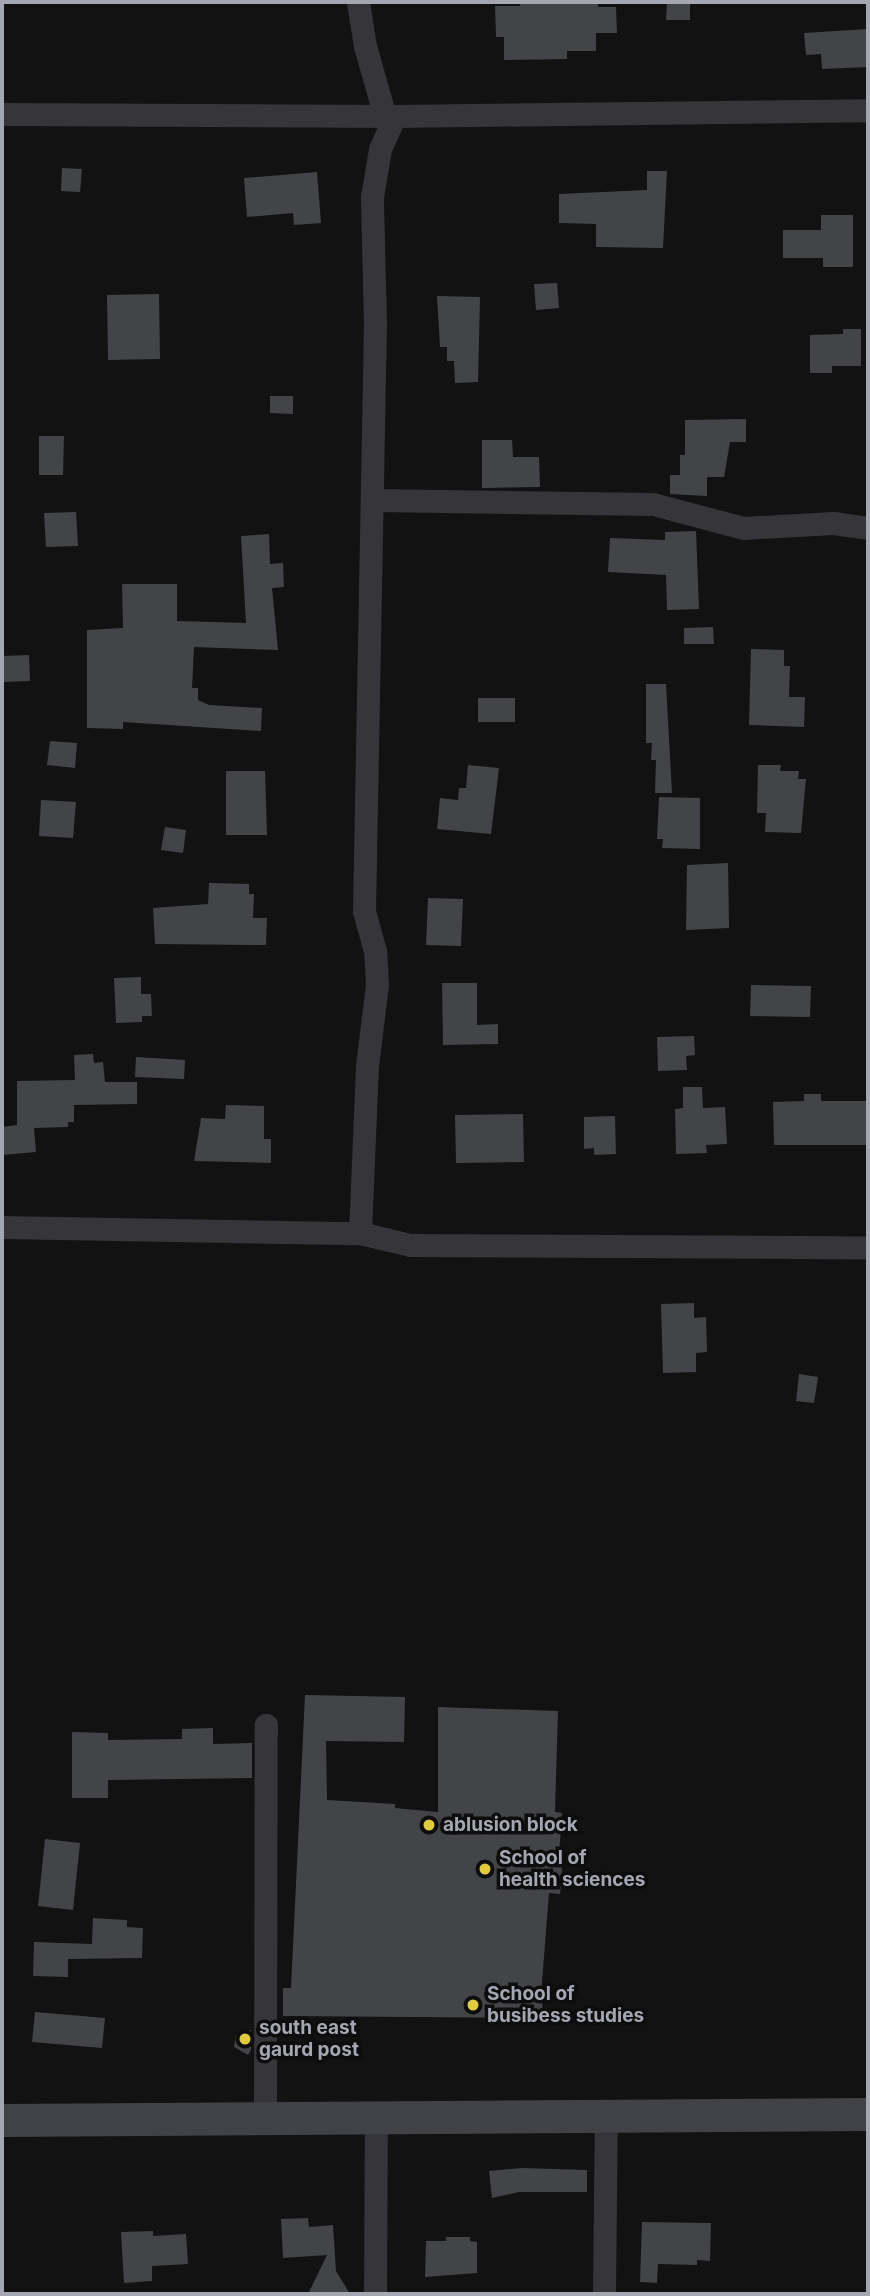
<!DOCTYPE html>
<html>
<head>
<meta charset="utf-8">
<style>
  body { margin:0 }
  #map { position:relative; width:870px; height:2296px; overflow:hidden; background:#121213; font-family:Inter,sans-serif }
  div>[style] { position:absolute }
  .building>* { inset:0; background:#434448 }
  .street>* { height:23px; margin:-11.5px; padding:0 11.5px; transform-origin:11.5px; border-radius:11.5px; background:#35353a }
  .secondary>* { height:33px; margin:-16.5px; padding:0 16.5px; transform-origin:16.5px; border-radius:16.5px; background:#414247 }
  .dots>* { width:19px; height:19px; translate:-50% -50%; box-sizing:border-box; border:4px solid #0d0d0e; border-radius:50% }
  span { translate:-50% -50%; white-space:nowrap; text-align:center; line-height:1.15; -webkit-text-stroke:7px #0d0d0e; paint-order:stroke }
  .poi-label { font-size:19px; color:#a4a6b2; font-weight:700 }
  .left { translate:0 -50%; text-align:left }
  .frame { position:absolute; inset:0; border:4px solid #a4a6b2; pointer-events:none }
</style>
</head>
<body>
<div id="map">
  <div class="building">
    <i style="clip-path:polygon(520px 2px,598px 2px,598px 7px,616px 7px,617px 33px,596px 33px,596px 51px,567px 51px,567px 59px,504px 60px,504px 37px,496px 37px,495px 6px,520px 6px)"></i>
    <i style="clip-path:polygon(667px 2px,690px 2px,690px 20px,666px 20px)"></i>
    <i style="clip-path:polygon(868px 29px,868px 67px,822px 69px,821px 54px,806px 55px,804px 33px)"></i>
    <i style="clip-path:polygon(62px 168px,82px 169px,80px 192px,61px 191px)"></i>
    <i style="clip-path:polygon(647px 171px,667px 171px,663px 248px,596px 247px,596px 224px,559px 223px,559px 194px,647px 190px)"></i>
    <i style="clip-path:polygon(317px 172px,321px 223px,294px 225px,293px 213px,247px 217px,244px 178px)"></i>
    <i style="clip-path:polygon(821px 215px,853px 215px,853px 267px,823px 267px,823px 258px,783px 258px,783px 230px,821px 230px)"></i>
    <i style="clip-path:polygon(557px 283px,559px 308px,536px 310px,534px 284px)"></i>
    <i style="clip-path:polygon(159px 294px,160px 359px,108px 360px,107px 295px)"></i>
    <i style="clip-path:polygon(437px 296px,480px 297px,478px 382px,455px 383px,454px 361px,447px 361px,447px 347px,440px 347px)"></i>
    <i style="clip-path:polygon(843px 329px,861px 329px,861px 366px,832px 366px,832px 373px,810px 373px,810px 335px,843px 334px)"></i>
    <i style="clip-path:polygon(270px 396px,293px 396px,293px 414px,270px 413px)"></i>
    <i style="clip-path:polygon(746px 419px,746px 442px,730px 442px,724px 477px,707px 477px,707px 496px,670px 494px,670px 475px,680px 475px,680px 455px,685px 455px,685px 420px)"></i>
    <i style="clip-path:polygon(39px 436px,64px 436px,63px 475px,39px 475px)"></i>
    <i style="clip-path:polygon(482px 440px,512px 440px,513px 457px,539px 457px,540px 487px,482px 488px)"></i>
    <i style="clip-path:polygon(76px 512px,78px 546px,46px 547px,44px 513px)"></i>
    <i style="clip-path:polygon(696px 531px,699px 609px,667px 610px,666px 575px,608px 572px,610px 538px,665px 540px,665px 532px)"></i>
    <i style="clip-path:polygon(269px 534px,270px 564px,283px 563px,284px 587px,272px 588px,278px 650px,194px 647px,192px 688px,198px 688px,198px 700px,209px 705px,262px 708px,261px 731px,123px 722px,123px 729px,87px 728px,87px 630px,123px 628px,122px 584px,177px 584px,177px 621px,246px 623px,241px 536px)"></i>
    <i style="clip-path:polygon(713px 627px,714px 644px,684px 644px,684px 628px)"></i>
    <i style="clip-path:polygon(751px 649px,784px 650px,784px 666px,790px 666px,789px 697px,805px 697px,804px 727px,749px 725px)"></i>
    <i style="clip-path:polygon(29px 655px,30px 681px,2px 682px,2px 656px)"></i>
    <i style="clip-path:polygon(646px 684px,666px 684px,672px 793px,655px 793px,656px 760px,651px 760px,652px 743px,646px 743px)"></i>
    <i style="clip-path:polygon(478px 698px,515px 698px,515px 722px,478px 722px)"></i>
    <i style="clip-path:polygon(50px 741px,77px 743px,75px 768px,47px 765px)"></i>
    <i style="clip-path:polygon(468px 765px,499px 768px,491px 834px,437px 829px,440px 798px,458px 800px,459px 788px,466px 788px)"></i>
    <i style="clip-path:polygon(758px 765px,781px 765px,780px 771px,799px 771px,798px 779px,806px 779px,801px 833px,765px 832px,766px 813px,757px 813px)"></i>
    <i style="clip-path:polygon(226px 771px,265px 771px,267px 835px,226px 835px)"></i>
    <i style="clip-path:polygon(659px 797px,700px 798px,700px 849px,662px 848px,663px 839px,657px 839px)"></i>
    <i style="clip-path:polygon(41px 800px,76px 802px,73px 838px,39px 836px)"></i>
    <i style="clip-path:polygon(165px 827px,186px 830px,183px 853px,161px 850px)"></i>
    <i style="clip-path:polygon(728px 863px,729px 928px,686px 930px,687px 865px)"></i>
    <i style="clip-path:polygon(209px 883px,249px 884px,249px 894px,254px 894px,253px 918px,267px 918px,266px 945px,155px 944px,153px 908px,208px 904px)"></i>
    <i style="clip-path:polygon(428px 898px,463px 899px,461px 946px,426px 945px)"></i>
    <i style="clip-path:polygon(141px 977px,141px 994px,151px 994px,152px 1016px,142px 1016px,142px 1022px,116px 1023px,114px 978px)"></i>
    <i style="clip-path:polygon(442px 983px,477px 983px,477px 1025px,498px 1024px,498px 1044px,443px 1045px)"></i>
    <i style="clip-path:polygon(751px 985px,811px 986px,810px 1017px,750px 1016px)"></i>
    <i style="clip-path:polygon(694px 1036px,695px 1055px,686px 1056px,687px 1070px,658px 1071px,657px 1037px)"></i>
    <i style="clip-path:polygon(93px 1054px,94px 1063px,103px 1062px,105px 1082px,137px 1082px,137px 1104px,74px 1105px,74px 1122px,68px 1122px,68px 1127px,34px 1128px,36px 1152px,2px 1155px,2px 1127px,17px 1125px,17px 1081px,75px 1080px,74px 1055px)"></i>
    <i style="clip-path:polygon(136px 1057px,185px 1060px,184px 1079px,135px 1077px)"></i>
    <i style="clip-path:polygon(683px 1087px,702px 1087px,703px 1108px,725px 1107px,727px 1144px,706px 1145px,707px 1153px,676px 1154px,675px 1109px,683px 1108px)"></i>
    <i style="clip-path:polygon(804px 1094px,821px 1094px,821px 1101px,866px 1101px,866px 1145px,774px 1145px,773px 1102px,804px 1101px)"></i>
    <i style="clip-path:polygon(226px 1105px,264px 1106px,264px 1139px,271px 1139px,271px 1163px,194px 1161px,201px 1118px,225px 1119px)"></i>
    <i style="clip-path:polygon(523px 1114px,524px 1162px,456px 1163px,455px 1115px)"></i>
    <i style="clip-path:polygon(615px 1116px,616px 1154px,594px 1155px,594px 1148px,584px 1149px,584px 1117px)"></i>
    <i style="clip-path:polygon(694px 1303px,694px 1318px,706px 1317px,707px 1352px,696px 1353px,696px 1372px,663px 1373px,661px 1304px)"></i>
    <i style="clip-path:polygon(799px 1374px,818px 1377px,814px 1403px,796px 1401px)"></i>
    <i style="clip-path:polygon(305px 1695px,405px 1697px,404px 1742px,326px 1741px,327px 1800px,395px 1804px,395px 1808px,438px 1812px,438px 1707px,558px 1711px,555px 1812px,562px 1813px,559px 1855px,563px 1855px,560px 1894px,549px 1893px,541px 1995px,544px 2018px,283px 2016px,283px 1988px,291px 1988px)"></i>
    <i style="clip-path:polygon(213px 1728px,213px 1744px,252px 1743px,252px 1778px,108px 1780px,108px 1798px,72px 1798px,72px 1732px,108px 1733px,108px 1740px,182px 1739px,182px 1729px)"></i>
    <i style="clip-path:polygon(45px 1839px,80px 1843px,73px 1910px,38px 1906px)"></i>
    <i style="clip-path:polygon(93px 1918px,127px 1920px,127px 1927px,143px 1928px,142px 1958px,68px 1959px,68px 1977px,33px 1976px,34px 1942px,92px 1944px)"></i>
    <i style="clip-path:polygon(35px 2012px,105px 2018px,102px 2048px,32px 2042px)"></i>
    <i style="clip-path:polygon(251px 2030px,251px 2050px,248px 2055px,234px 2047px,236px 2035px)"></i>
    <i style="clip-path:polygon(521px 2168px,587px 2170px,587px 2192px,519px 2192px,492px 2198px,489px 2171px)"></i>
    <i style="clip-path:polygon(308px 2218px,309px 2227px,333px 2225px,336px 2271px,350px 2294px,308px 2294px,327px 2255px,283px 2258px,281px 2219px)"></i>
    <i style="clip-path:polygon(642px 2222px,711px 2223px,710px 2261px,697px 2260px,697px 2265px,658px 2264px,657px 2283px,640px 2282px)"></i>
    <i style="clip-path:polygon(153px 2231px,153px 2236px,186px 2234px,188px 2264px,152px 2266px,152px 2281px,124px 2283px,121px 2232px)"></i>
    <i style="clip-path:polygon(446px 2237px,470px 2237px,470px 2241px,477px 2242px,477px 2273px,425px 2277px,426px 2241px,446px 2241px)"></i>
  </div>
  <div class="street">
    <i style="left:358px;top:2px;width:45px;rotate:81deg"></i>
    <i style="left:365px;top:46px;width:70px;rotate:74.2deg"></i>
    <i style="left:2px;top:114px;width:393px;rotate:0.3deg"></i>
    <i style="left:395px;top:116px;width:473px;rotate:-0.7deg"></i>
    <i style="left:372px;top:500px;width:281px;rotate:0.8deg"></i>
    <i style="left:653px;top:504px;width:93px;rotate:14.9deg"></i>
    <i style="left:743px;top:528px;width:90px;rotate:-3.2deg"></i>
    <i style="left:833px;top:523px;width:35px;rotate:8deg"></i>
    <i style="left:2px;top:1227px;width:358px;rotate:1deg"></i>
    <i style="left:360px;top:1233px;width:51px;rotate:13.5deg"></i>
    <i style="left:410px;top:1245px;width:458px;rotate:0.3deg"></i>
    <i style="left:360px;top:1233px;width:167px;rotate:-87.6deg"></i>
    <i style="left:367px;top:1066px;width:82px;rotate:-83deg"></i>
    <i style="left:377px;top:985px;width:34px;rotate:-93deg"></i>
    <i style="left:375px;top:951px;width:41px;rotate:-105.4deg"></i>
    <i style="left:364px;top:911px;width:587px;rotate:-88.93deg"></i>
    <i style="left:375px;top:324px;width:127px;rotate:-91.4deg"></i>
    <i style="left:372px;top:197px;width:49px;rotate:-80.5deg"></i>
    <i style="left:380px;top:149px;width:36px;rotate:-66deg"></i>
    <i style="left:265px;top:2116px;width:391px;rotate:-89.9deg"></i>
    <i style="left:266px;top:1725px;width:9px;rotate:90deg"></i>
    <i style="left:375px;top:2294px;width:178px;rotate:-89.7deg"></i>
    <i style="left:604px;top:2294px;width:179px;rotate:-89.4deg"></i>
  </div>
  <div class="secondary">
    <i style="left:2px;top:2120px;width:866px;rotate:-0.4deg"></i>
  </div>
  <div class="dots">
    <i style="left:429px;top:1825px;background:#e0cb3d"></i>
    <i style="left:485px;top:1869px;background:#e0cb3d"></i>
    <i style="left:473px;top:2005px;background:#e0cb3d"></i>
    <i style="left:245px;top:2039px;background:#e0cb3d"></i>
  </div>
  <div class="poi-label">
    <span class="left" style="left:443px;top:1825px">ablusion block</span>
    <span class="left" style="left:499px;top:1869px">School of<br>health sciences</span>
    <span class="left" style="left:487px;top:2005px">School of<br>busibess studies</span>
    <span class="left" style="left:259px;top:2039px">south east<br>gaurd post</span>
  </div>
  <div class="frame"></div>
</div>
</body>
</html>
